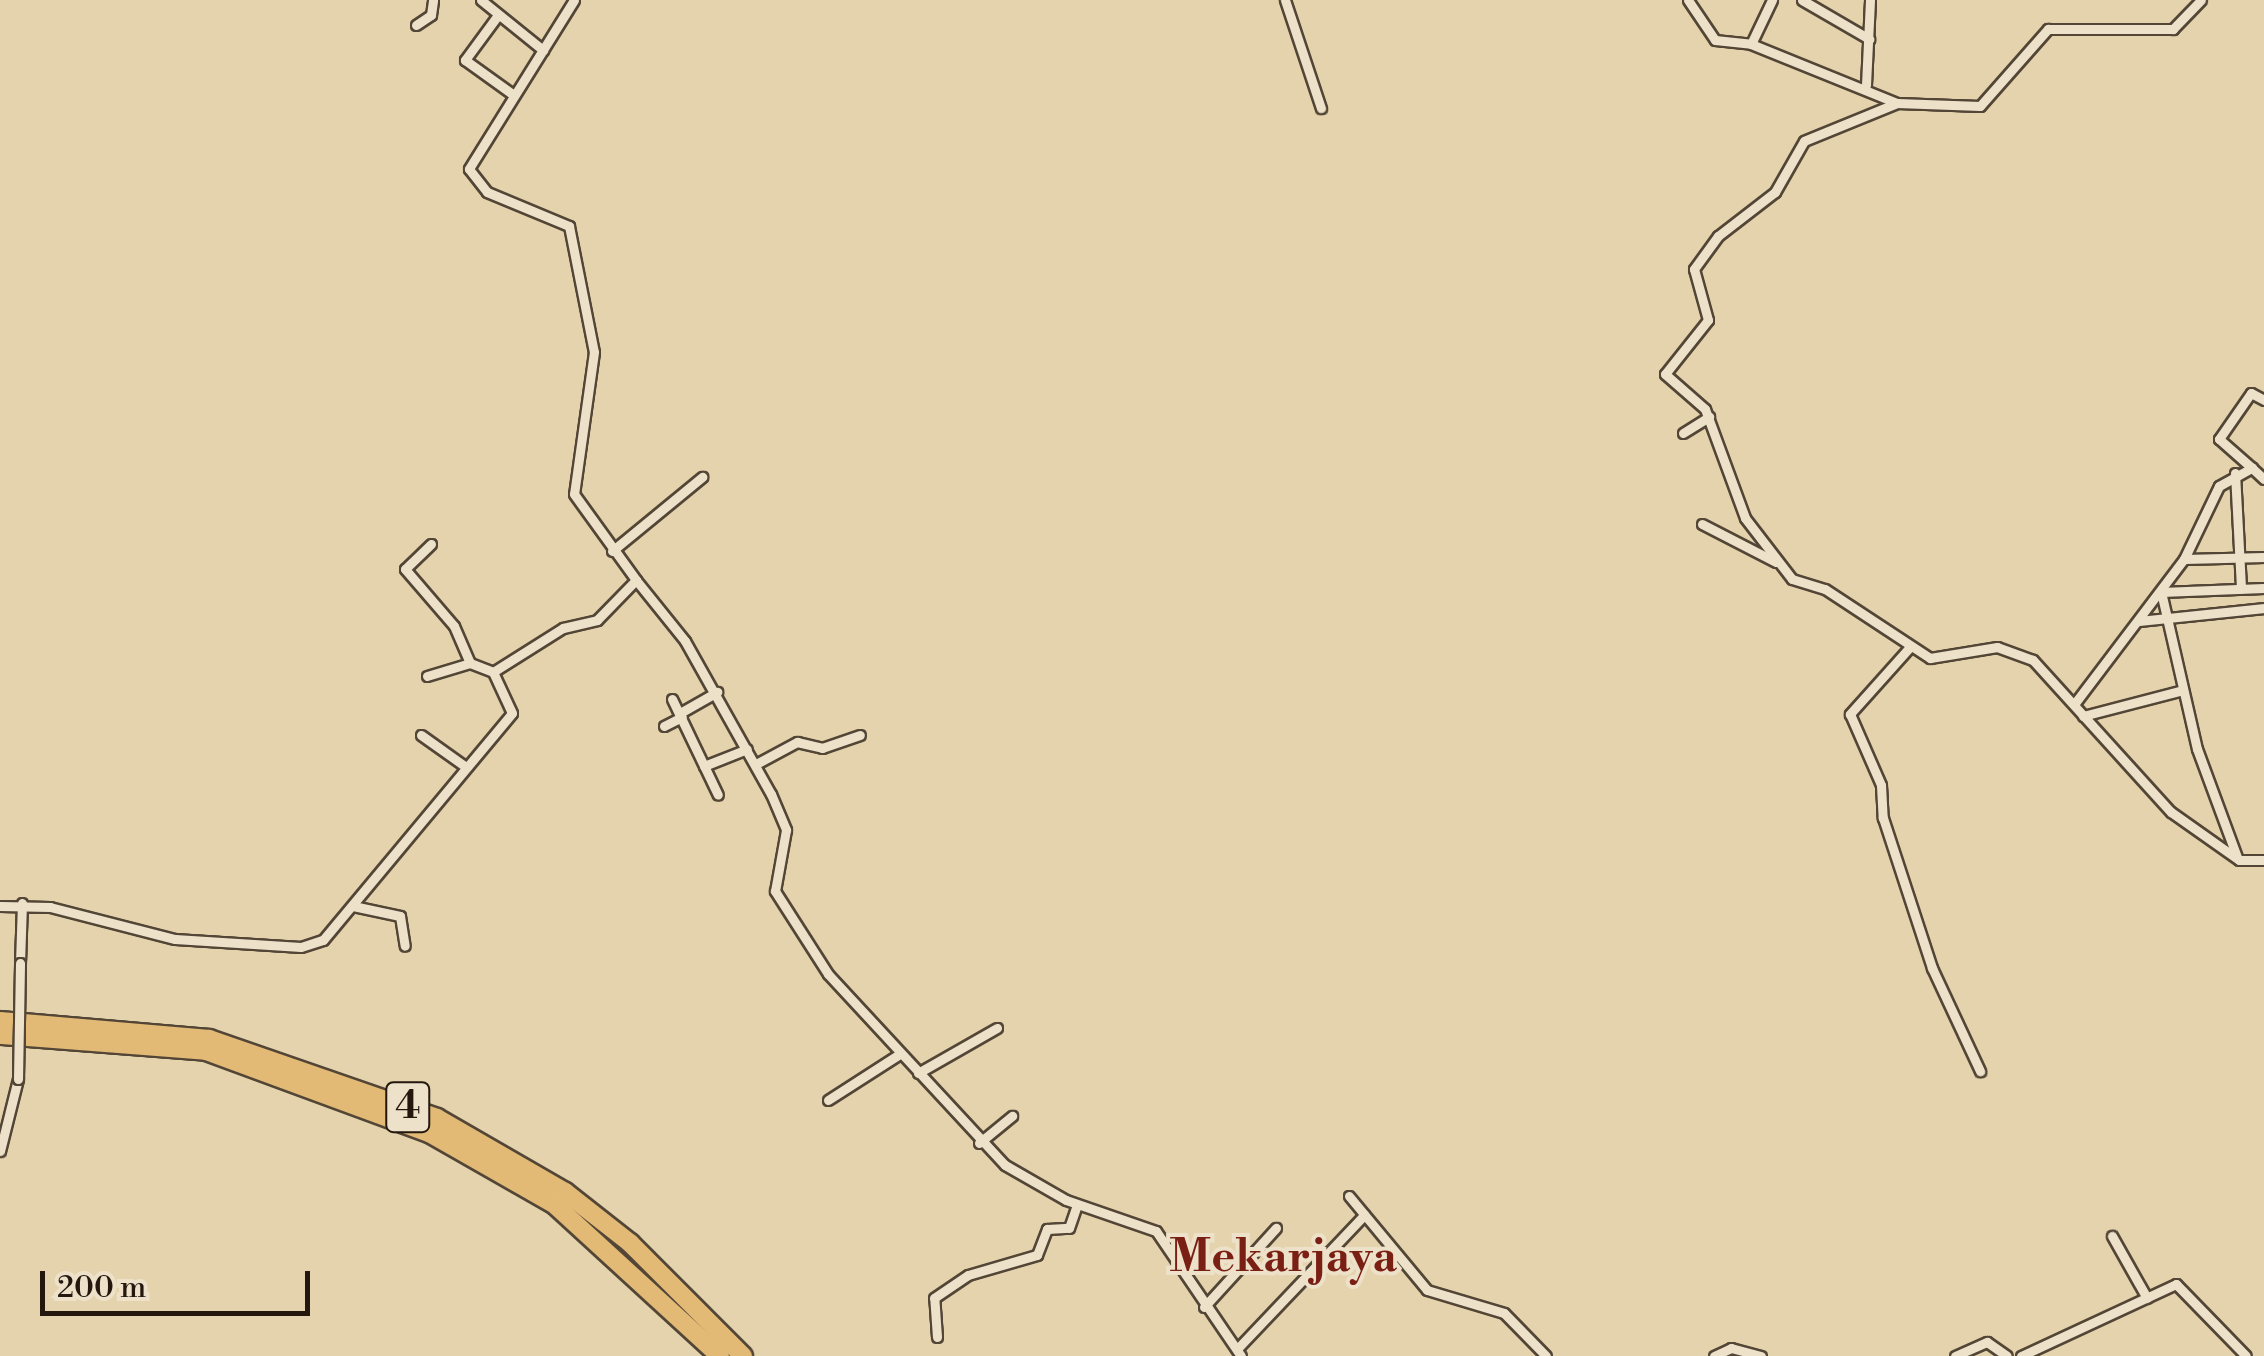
<!DOCTYPE html>
<html>
<head>
<meta charset="utf-8">
<style>
  body { margin:0 }
  #map { position:relative; width:2264px; height:1356px; overflow:hidden; background:#e4d3ac; font-family:"Libre Bodoni",serif }
  div>[style] { position:absolute }
  .roads { filter:drop-shadow(2px 0 #534636) drop-shadow(-2px 0 #534636) drop-shadow(0 2px #534636) drop-shadow(0 -2px #534636) }
  .street>* { height:9px; margin:-4.5px; padding:0 4.5px; transform-origin:4.5px; border-radius:4.5px; background:#ede2c9 }
  .highway>* { height:18px; margin:-9px; padding:0 9px; transform-origin:9px; border-radius:9px; background:#e2ba76 }
  .bridges { filter:drop-shadow(2px 0 #534636) drop-shadow(-2px 0 #534636) drop-shadow(0 2px #534636) drop-shadow(0 -2px #534636) }
  .street-bridge>* { height:9px; margin:-4.5px; padding:0 4.5px; transform-origin:4.5px; border-radius:4.5px; background:#ede2c9 }
  span { translate:-50% -50%; white-space:nowrap; text-align:center; line-height:1.15; -webkit-text-stroke:8px #ede2c9; paint-order:stroke }
  .shield-label span { padding:2px 8px; background:#ede2c9; border:2px solid; border-radius:8px; -webkit-text-stroke-width:0 }
  .shield-label { font-size:38px; color:#23170e; font-weight:700 }
  .quarter-label { font-size:45px; color:#7a1f14; font-weight:700 }
  .scale { position:absolute; left:40px; top:1271px; width:270px; height:45px; box-sizing:border-box; border:5px solid #23170e; border-top:0; padding-left:12px; font-size:30px; line-height:35px; white-space:nowrap; color:#23170e; -webkit-text-stroke:8px #ede2c9; paint-order:stroke }
</style>
</head>
<body>
<div id="map">
  <div class="roads">
    <div class="street">
      <i style="left:481px;top:0;width:80px;rotate:38.9deg"></i>
      <i style="left:574px;top:0;width:199px;rotate:121.9deg"></i>
      <i style="left:469px;top:169px;width:29px;rotate:52deg"></i>
      <i style="left:487px;top:192px;width:89px;rotate:22.5deg"></i>
      <i style="left:569px;top:226px;width:128px;rotate:78.8deg"></i>
      <i style="left:594px;top:352px;width:143px;rotate:98deg"></i>
      <i style="left:574px;top:494px;width:106px;rotate:54.2deg"></i>
      <i style="left:1285px;top:0;width:114px;rotate:71.6deg"></i>
      <i style="left:1688px;top:0;width:48px;rotate:56deg"></i>
      <i style="left:1715px;top:40px;width:36px;rotate:6deg"></i>
      <i style="left:1751px;top:44px;width:157px;rotate:22deg"></i>
      <i style="left:1897px;top:103px;width:83px;rotate:2.1deg"></i>
      <i style="left:1980px;top:106px;width:103px;rotate:-48.6deg"></i>
      <i style="left:2048px;top:29px;width:125px"></i>
      <i style="left:2173px;top:29px;width:40px;rotate:-46deg"></i>
      <i style="left:1802px;top:0;width:78px;rotate:30.2deg"></i>
      <i style="left:498px;top:15px;width:56px;rotate:126.3deg"></i>
      <i style="left:465px;top:60px;width:57px;rotate:35.7deg"></i>
      <i style="left:416px;top:25px;width:18px;rotate:-34deg"></i>
      <i style="left:431px;top:15px;width:15px;rotate:-82deg"></i>
      <i style="left:1751px;top:44px;width:49px;rotate:-64.5deg"></i>
      <i style="left:1866px;top:85px;width:85px;rotate:-87.3deg"></i>
      <i style="left:1897px;top:103px;width:100px;rotate:157.8deg"></i>
      <i style="left:1804px;top:141px;width:59px;rotate:119.6deg"></i>
      <i style="left:1775px;top:192px;width:72px;rotate:142.3deg"></i>
      <i style="left:1718px;top:236px;width:41px;rotate:126deg"></i>
      <i style="left:1694px;top:269px;width:53px;rotate:74.6deg"></i>
      <i style="left:1708px;top:320px;width:69px;rotate:128.5deg"></i>
      <i style="left:1665px;top:374px;width:53px;rotate:41.2deg"></i>
      <i style="left:1705px;top:409px;width:116px;rotate:69.8deg"></i>
      <i style="left:1745px;top:518px;width:77px;rotate:52.4deg"></i>
      <i style="left:1792px;top:579px;width:34px;rotate:17deg"></i>
      <i style="left:1825px;top:589px;width:126px;rotate:33.3deg"></i>
      <i style="left:1930px;top:658px;width:68px;rotate:-9.3deg"></i>
      <i style="left:1997px;top:647px;width:38px;rotate:20deg"></i>
      <i style="left:2033px;top:660px;width:205px;rotate:47.8deg"></i>
      <i style="left:2171px;top:812px;width:83px;rotate:35.2deg"></i>
      <i style="left:2239px;top:860px;width:25px"></i>
      <i style="left:1683px;top:433px;width:31px;rotate:-32deg"></i>
      <i style="left:2252px;top:468px;width:44px;rotate:-138.7deg"></i>
      <i style="left:2219px;top:439px;width:56px;rotate:-55.2deg"></i>
      <i style="left:2251px;top:393px;width:15px;rotate:28deg"></i>
      <i style="left:2235px;top:473px;width:116px;rotate:87deg"></i>
      <i style="left:1702px;top:524px;width:83px;rotate:27.2deg"></i>
      <i style="left:431px;top:544px;width:36px;rotate:136deg"></i>
      <i style="left:405px;top:569px;width:75px;rotate:49.3deg"></i>
      <i style="left:454px;top:626px;width:40px;rotate:66.6deg"></i>
      <i style="left:470px;top:663px;width:25px;rotate:21deg"></i>
      <i style="left:612px;top:551px;width:117px;rotate:-39.4deg"></i>
      <i style="left:2184px;top:559px;width:80px;rotate:-1.4deg"></i>
      <i style="left:2139px;top:621px;width:126px;rotate:-5.9deg"></i>
      <i style="left:1909px;top:648px;width:89px;rotate:131.8deg"></i>
      <i style="left:1850px;top:714px;width:77px;rotate:66.4deg"></i>
      <i style="left:1881px;top:785px;width:33px;rotate:87deg"></i>
      <i style="left:1883px;top:818px;width:158px;rotate:71.9deg"></i>
      <i style="left:1932px;top:968px;width:114px;rotate:65deg"></i>
      <i style="left:427px;top:676px;width:45px;rotate:-16.8deg"></i>
      <i style="left:672px;top:699px;width:106px;rotate:64.4deg"></i>
      <i style="left:2075px;top:703px;width:181px;rotate:-52.9deg"></i>
      <i style="left:2184px;top:559px;width:81px;rotate:-64.4deg"></i>
      <i style="left:2219px;top:486px;width:38px;rotate:-29deg"></i>
      <i style="left:2252px;top:468px;width:16px;rotate:43deg"></i>
      <i style="left:680px;top:713px;width:43px;rotate:-29.6deg"></i>
      <i style="left:2083px;top:716px;width:103px;rotate:-14.6deg"></i>
      <i style="left:664px;top:726px;width:20px;rotate:-27deg"></i>
      <i style="left:421px;top:735px;width:52px;rotate:35.5deg"></i>
      <i style="left:756px;top:764px;width:47px;rotate:-28.2deg"></i>
      <i style="left:797px;top:742px;width:26px;rotate:13deg"></i>
      <i style="left:822px;top:748px;width:40px;rotate:-18.9deg"></i>
      <i style="left:704px;top:766px;width:46px;rotate:-21.6deg"></i>
      <i style="left:2237px;top:857px;width:115px;rotate:-110.3deg"></i>
      <i style="left:2197px;top:749px;width:161px;rotate:-102.9deg"></i>
      <i style="left:2161px;top:592px;width:103px;rotate:-2.2deg"></i>
      <i style="left:0;top:906px;width:50px;rotate:1.1deg"></i>
      <i style="left:50px;top:907px;width:129px;rotate:14.4deg"></i>
      <i style="left:175px;top:939px;width:126px;rotate:3.6deg"></i>
      <i style="left:301px;top:947px;width:23px;rotate:-18deg"></i>
      <i style="left:323px;top:940px;width:295px;rotate:-50.2deg"></i>
      <i style="left:512px;top:713px;width:45px;rotate:-114.9deg"></i>
      <i style="left:493px;top:672px;width:83px;rotate:-32.2deg"></i>
      <i style="left:563px;top:628px;width:35px;rotate:-13deg"></i>
      <i style="left:597px;top:620px;width:56px;rotate:-45.7deg"></i>
      <i style="left:636px;top:580px;width:78px;rotate:51.2deg"></i>
      <i style="left:685px;top:641px;width:176px;rotate:60.7deg"></i>
      <i style="left:771px;top:794px;width:39px;rotate:67deg"></i>
      <i style="left:786px;top:830px;width:62px;rotate:100.2deg"></i>
      <i style="left:775px;top:891px;width:98px;rotate:57.4deg"></i>
      <i style="left:828px;top:974px;width:260px;rotate:47.2deg"></i>
      <i style="left:1005px;top:1165px;width:70px;rotate:29.8deg"></i>
      <i style="left:1066px;top:1200px;width:95px;rotate:19deg"></i>
      <i style="left:1156px;top:1231px;width:151px;rotate:55.8deg"></i>
      <i style="left:353px;top:906px;width:48px;rotate:12deg"></i>
      <i style="left:400px;top:916px;width:30px;rotate:81deg"></i>
      <i style="left:20px;top:963px;width:60px;rotate:-88.1deg"></i>
      <i style="left:918px;top:1073px;width:91px;rotate:-29.7deg"></i>
      <i style="left:828px;top:1100px;width:83px;rotate:-32.7deg"></i>
      <i style="left:979px;top:1143px;width:43px;rotate:-39.3deg"></i>
      <i style="left:0;top:1151px;width:74px;rotate:-76deg"></i>
      <i style="left:1349px;top:1196px;width:122px;rotate:50.3deg"></i>
      <i style="left:1427px;top:1290px;width:80px;rotate:16.6deg"></i>
      <i style="left:1504px;top:1313px;width:60px;rotate:45.7deg"></i>
      <i style="left:2112px;top:1236px;width:71px;rotate:60.6deg"></i>
      <i style="left:1204px;top:1307px;width:107px;rotate:-47.7deg"></i>
      <i style="left:937px;top:1337px;width:39px;rotate:-94deg"></i>
      <i style="left:934px;top:1298px;width:41px;rotate:-34.1deg"></i>
      <i style="left:968px;top:1275px;width:72px;rotate:-16.2deg"></i>
      <i style="left:1037px;top:1255px;width:28px;rotate:-69deg"></i>
      <i style="left:1047px;top:1229px;width:22px;rotate:-3deg"></i>
      <i style="left:1069px;top:1228px;width:24px;rotate:-71deg"></i>
      <i style="left:1237px;top:1349px;width:185px;rotate:-46.5deg"></i>
      <i style="left:1714px;top:1356px;width:19px;rotate:-25deg"></i>
      <i style="left:1731px;top:1348px;width:31px;rotate:15deg"></i>
      <i style="left:1955px;top:1356px;width:35px;rotate:-24deg"></i>
      <i style="left:1987px;top:1342px;width:24px;rotate:35deg"></i>
      <i style="left:2021px;top:1356px;width:171px;rotate:-24.9deg"></i>
      <i style="left:2176px;top:1284px;width:100px;rotate:45.8deg"></i>
    </div>
    <div class="highway">
      <i style="left:0;top:1021px;width:210px;rotate:4.9deg"></i>
      <i style="left:209px;top:1039px;width:241px;rotate:19.1deg"></i>
      <i style="left:437px;top:1118px;width:148px;rotate:30deg"></i>
      <i style="left:565px;top:1192px;width:83px;rotate:38.1deg"></i>
      <i style="left:630px;top:1243px;width:160px;rotate:45deg"></i>
      <i style="left:0;top:1035px;width:207px;rotate:4.4deg"></i>
      <i style="left:206px;top:1051px;width:238px;rotate:20.2deg"></i>
      <i style="left:429px;top:1133px;width:145px;rotate:29.7deg"></i>
      <i style="left:555px;top:1205px;width:224px;rotate:42.5deg"></i>
    </div>
  </div>
  <div class="bridges">
    <div class="street-bridge">
      <i style="left:18px;top:1079px;width:116px;rotate:-89deg"></i>
    </div>
  </div>
  <div class="shield-label">
    <span style="left:408px;top:1107px">4</span>
  </div>
  <div class="quarter-label">
    <span style="left:1283px;top:1258px">Mekarjaya</span>
  </div>
  <div class="scale">200 m</div>
</div>
</body>
</html>
